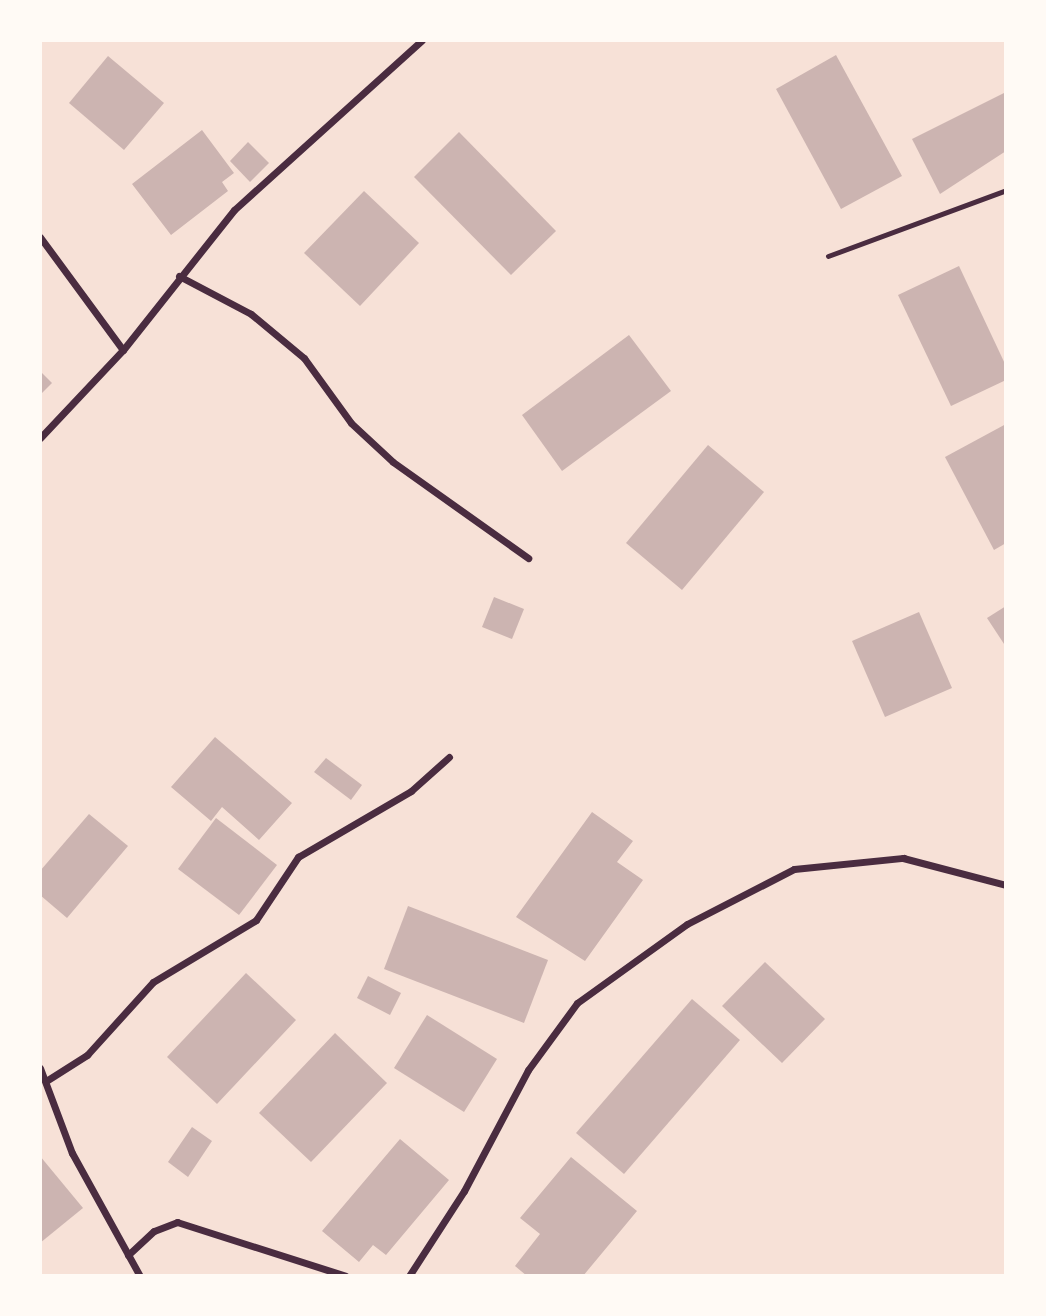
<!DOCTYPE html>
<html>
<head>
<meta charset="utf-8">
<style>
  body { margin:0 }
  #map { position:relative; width:1046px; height:1316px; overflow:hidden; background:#f7e1d7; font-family:Spectral,serif }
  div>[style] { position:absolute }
  .building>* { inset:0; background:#ccb4b1 }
  .service>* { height:5px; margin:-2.5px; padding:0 2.5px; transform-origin:2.5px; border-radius:2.5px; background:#4a2c40 }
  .minor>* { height:7px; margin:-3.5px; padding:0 3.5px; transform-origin:3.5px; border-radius:3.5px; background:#4a2c40 }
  span { translate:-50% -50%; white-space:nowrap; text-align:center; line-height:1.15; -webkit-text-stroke:7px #fffaf5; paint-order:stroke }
  .frame { position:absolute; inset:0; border:42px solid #fffaf5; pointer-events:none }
</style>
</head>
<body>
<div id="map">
  <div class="building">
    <i style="clip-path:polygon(836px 55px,902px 176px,841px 209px,776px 89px)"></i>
    <i style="clip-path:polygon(108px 56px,164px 103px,124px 150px,69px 103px)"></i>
    <i style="clip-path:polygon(1006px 92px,1006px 151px,940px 194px,912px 139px)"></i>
    <i style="clip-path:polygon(202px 130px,234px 173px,222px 182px,228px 191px,171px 235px,132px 184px)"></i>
    <i style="clip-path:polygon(459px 132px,556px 231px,511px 275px,414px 177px)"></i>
    <i style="clip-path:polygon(248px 142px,269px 163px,250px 182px,230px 161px)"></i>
    <i style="clip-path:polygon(364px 191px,419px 243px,360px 306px,304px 253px)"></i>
    <i style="clip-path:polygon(959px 266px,1006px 366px,1006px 380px,951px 406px,898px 295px)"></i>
    <i style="clip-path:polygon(629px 335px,671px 391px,562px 471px,522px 415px)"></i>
    <i style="clip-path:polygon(40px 371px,52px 383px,40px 395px)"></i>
    <i style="clip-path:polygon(1006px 424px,1006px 543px,994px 550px,945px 457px)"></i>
    <i style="clip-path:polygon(708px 445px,764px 492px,682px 590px,626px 543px)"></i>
    <i style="clip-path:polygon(494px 597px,524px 609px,512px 639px,482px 627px)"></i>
    <i style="clip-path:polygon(1006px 606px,1006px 647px,987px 618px)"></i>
    <i style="clip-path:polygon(919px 612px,952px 688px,885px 717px,852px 641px)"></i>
    <i style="clip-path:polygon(215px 737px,292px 803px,259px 840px,222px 807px,211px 821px,171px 787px)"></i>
    <i style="clip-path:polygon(326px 758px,362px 785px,351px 800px,314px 772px)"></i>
    <i style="clip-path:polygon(592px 812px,633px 841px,617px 862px,643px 880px,585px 961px,516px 917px)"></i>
    <i style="clip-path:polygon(89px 814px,128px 846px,67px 918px,40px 895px,40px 871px)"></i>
    <i style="clip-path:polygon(216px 818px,277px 865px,239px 915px,178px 869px)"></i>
    <i style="clip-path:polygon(408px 906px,548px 960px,524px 1023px,384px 969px)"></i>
    <i style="clip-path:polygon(765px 962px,825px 1019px,782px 1063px,722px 1006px)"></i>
    <i style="clip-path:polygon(246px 973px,296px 1020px,217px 1104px,167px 1057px)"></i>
    <i style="clip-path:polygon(368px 976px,401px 993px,390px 1015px,357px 998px)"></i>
    <i style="clip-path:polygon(692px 999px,740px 1040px,624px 1174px,576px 1133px)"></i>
    <i style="clip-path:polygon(427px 1015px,497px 1059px,464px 1112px,394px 1068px)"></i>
    <i style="clip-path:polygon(335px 1033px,387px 1083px,311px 1162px,259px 1113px)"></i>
    <i style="clip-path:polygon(192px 1127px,212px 1141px,188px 1177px,168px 1162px)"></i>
    <i style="clip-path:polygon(400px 1139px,449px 1180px,386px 1255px,373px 1245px,359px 1262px,322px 1231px)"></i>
    <i style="clip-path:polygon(40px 1156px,83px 1208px,40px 1243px)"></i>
    <i style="clip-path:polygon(571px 1157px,637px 1211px,583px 1276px,527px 1276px,515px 1266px,540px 1234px,520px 1218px)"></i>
  </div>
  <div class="service">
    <i style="left:828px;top:256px;width:190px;rotate:-20.3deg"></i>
  </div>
  <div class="minor">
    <i style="left:40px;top:237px;width:140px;rotate:53.7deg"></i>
    <i style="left:179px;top:276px;width:81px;rotate:27.8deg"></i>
    <i style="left:251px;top:314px;width:69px;rotate:39.7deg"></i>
    <i style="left:304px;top:358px;width:80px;rotate:54.1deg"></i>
    <i style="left:351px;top:423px;width:57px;rotate:42.9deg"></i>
    <i style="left:393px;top:462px;width:166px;rotate:35.4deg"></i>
    <i style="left:40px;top:438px;width:121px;rotate:-46.7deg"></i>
    <i style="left:123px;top:350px;width:179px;rotate:-51.6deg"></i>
    <i style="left:234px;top:210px;width:253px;rotate:-42.1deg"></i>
    <i style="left:40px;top:1068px;width:91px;rotate:69.4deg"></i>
    <i style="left:72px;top:1153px;width:141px;rotate:61.1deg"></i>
    <i style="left:46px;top:1081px;width:49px;rotate:-32.4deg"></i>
    <i style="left:87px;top:1055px;width:98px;rotate:-47.9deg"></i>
    <i style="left:153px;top:982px;width:120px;rotate:-31deg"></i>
    <i style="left:256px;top:920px;width:76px;rotate:-56.3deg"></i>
    <i style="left:298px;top:857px;width:131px;rotate:-30.3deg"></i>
    <i style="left:411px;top:791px;width:51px;rotate:-41.8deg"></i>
    <i style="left:128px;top:1255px;width:35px;rotate:-43deg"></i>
    <i style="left:154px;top:1231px;width:25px;rotate:-21deg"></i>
    <i style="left:177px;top:1222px;width:177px;rotate:17.7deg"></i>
    <i style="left:409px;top:1276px;width:101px;rotate:-57.1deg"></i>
    <i style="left:464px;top:1191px;width:137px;rotate:-62.1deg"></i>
    <i style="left:528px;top:1070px;width:83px;rotate:-53.8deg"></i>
    <i style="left:577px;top:1003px;width:135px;rotate:-35.7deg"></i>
    <i style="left:687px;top:924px;width:120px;rotate:-27.2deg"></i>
    <i style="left:794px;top:869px;width:110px;rotate:-5.8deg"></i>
    <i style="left:903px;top:858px;width:106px;rotate:14.7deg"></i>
  </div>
  <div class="frame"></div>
</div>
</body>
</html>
